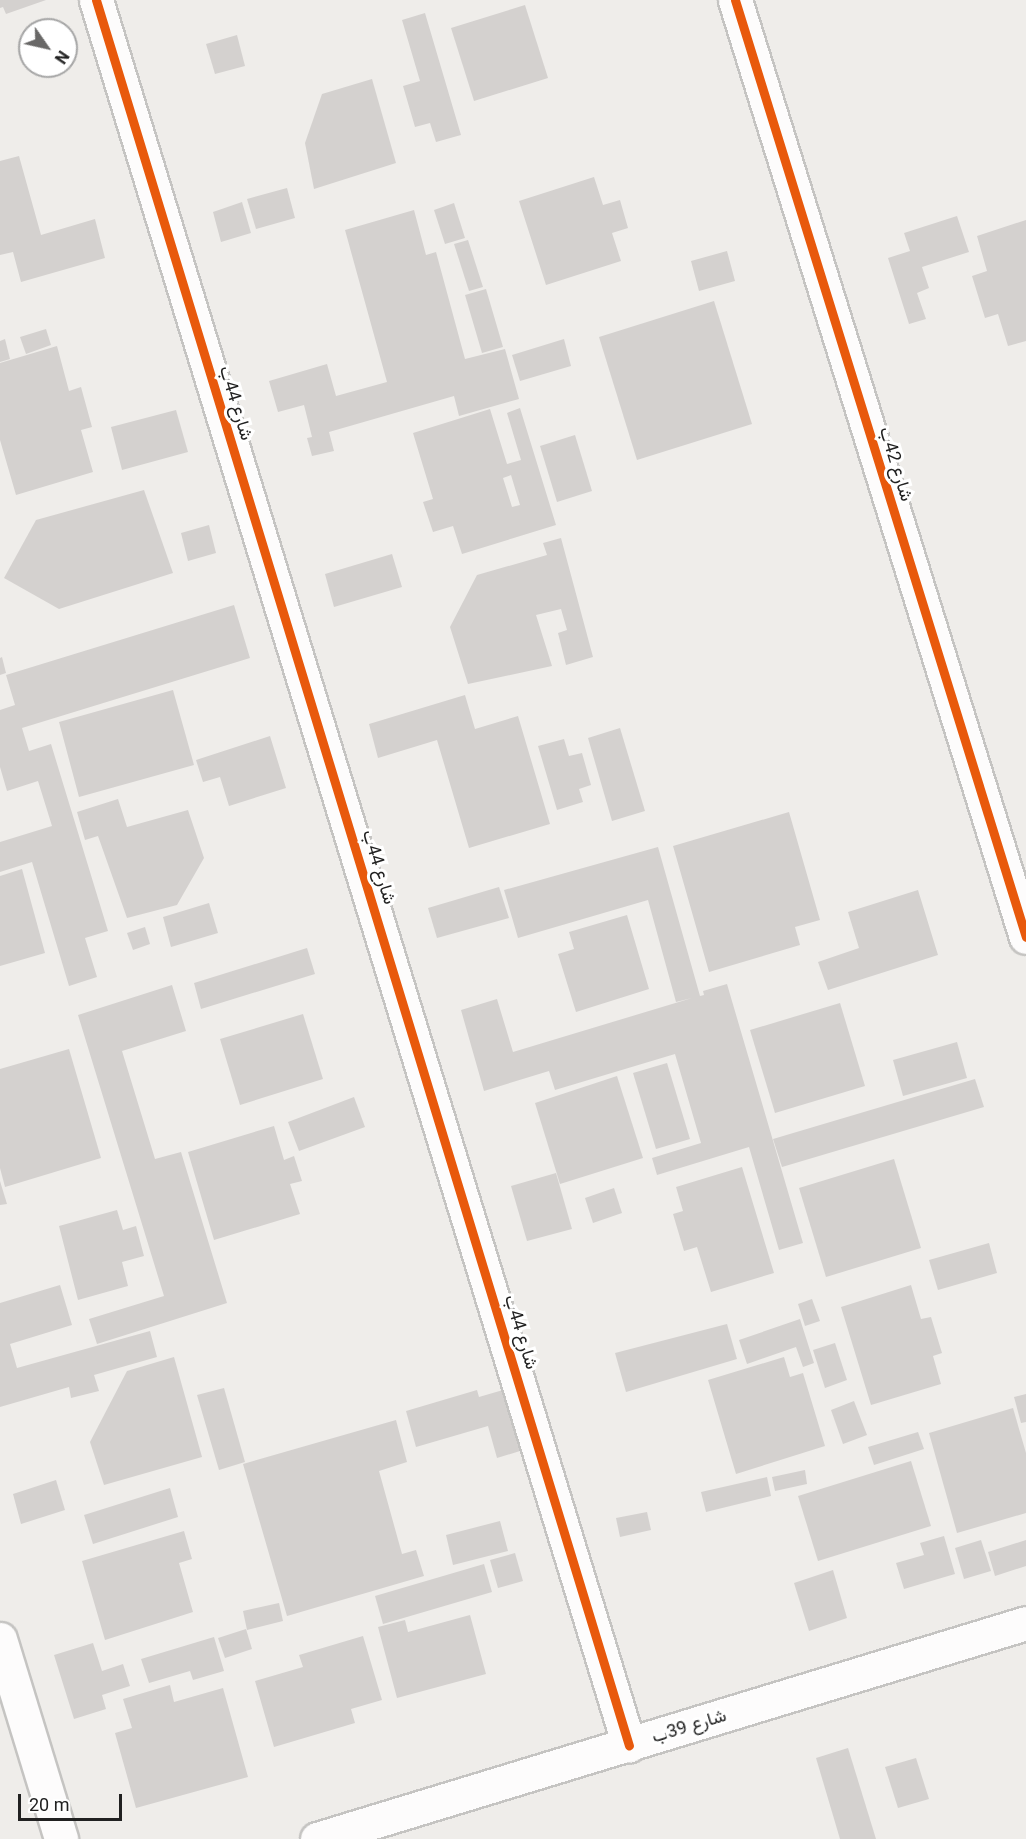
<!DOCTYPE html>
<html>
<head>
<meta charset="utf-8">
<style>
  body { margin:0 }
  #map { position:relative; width:1026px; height:1839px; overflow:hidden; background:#efedea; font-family:Roboto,Vazirmatn,sans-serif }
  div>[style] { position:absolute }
  .building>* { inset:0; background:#d4d1cf }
  .roads { filter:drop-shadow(2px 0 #c5c4c2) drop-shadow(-2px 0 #c5c4c2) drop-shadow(0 2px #c5c4c2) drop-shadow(0 -2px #c5c4c2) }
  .street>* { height:33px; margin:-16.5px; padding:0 16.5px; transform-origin:16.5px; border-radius:16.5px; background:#fdfcfc }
  .cycleway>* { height:9px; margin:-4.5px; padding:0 4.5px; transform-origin:4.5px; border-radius:4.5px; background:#e8590c }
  span { translate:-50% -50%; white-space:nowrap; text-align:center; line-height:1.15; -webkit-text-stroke:6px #fff; paint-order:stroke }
  .street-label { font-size:18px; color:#212121 }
  .north { position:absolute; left:18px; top:18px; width:60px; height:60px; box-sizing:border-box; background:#fff; border:2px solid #a6a6a6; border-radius:50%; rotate:124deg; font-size:16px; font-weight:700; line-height:24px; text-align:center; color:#212121 }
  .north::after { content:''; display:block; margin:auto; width:21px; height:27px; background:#696867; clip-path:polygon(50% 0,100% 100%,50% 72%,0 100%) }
  .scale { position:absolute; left:18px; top:1794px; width:104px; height:27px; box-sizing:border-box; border:3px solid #212121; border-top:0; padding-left:8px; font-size:18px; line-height:21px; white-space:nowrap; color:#212121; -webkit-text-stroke:4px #fff; paint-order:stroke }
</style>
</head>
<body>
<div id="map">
  <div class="building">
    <i style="clip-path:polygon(0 0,46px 0,6px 14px,3px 7px,0 8px)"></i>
    <i style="clip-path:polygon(525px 5px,548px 78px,474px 101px,451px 28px)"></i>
    <i style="clip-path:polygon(425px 13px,461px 135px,436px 142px,430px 123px,415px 127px,403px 86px,420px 81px,402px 20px)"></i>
    <i style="clip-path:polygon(237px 35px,245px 66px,215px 74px,206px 44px)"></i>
    <i style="clip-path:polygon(372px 79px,396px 163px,314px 189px,305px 143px,322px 94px)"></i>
    <i style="clip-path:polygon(19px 156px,41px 235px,95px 219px,105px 258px,21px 282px,13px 252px,0 255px,0 161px)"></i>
    <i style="clip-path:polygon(594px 177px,603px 205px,620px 200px,628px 228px,612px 233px,621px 261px,546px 285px,519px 201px)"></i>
    <i style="clip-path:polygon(287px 188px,295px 218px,256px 229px,247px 199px)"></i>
    <i style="clip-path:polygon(242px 202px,251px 233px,221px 242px,213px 212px)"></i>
    <i style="clip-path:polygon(454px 203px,465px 238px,445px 244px,434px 210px)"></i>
    <i style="clip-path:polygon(414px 210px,426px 255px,436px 252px,465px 359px,505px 349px,519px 399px,459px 416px,454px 396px,329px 432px,334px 451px,312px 456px,307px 438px,312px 437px,304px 405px,278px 412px,269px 381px,327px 364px,336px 396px,387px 382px,345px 230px)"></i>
    <i style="clip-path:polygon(957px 216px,969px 252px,922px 267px,929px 288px,917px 293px,926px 319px,909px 324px,888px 258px,910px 251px,904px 233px)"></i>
    <i style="clip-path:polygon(1026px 220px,1026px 341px,1008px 346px,998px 314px,985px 318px,972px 276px,987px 271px,977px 236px)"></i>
    <i style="clip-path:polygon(468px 240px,483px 287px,469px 291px,454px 244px)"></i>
    <i style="clip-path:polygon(727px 251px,735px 281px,699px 291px,691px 261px)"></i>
    <i style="clip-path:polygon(486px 289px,503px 347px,482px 353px,465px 295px)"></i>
    <i style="clip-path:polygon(714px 301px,752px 424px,637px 460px,599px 337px)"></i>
    <i style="clip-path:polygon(46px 329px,51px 345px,26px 354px,20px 337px)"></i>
    <i style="clip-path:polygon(5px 339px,10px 359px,0 362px,0 341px)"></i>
    <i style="clip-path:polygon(564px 339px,571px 366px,520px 381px,512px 355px)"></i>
    <i style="clip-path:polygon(57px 346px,69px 391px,81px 387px,92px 427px,81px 430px,93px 472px,16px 495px,0 440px,0 363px)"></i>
    <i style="clip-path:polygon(evenodd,520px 408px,556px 525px,462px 554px,453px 526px,433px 532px,423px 502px,433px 499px,413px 433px,490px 409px,507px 464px,521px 460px,507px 413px,520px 408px,511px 475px,520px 505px,512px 507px,503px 478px,511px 475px)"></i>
    <i style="clip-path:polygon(176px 410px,188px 452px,122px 470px,111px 427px)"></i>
    <i style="clip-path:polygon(575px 435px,592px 491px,557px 502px,540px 446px)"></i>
    <i style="clip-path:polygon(144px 490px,173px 573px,59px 609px,4px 578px,36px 520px)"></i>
    <i style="clip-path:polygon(209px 525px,216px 553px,188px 561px,181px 533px)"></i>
    <i style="clip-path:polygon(561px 538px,593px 657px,566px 665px,558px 633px,567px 630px,561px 609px,536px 615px,552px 666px,468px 684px,450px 627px,477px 575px,547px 555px,543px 543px)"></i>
    <i style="clip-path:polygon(392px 554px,402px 587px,334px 607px,325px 574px)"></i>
    <i style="clip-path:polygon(234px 605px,250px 658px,22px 728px,29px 751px,51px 744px,108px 931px,85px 938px,97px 977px,69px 986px,32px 862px,0 872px,0 842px,52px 826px,38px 781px,7px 791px,0 767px,0 710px,15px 705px,6px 675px)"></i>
    <i style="clip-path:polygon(2px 657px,6px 673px,0 675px,0 658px)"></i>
    <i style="clip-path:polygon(173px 690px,194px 765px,79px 797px,59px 722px)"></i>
    <i style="clip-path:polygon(465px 695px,475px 729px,518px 716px,550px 824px,469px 848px,437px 740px,378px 758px,369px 724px)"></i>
    <i style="clip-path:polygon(620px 728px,645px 811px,612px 821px,588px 738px)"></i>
    <i style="clip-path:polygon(270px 736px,286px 788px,229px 806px,220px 777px,203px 782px,196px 760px)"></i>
    <i style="clip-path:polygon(564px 739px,569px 756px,582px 753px,591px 785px,579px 789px,583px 802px,557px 810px,538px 746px)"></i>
    <i style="clip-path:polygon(118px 799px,127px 827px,188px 810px,204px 858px,177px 905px,127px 918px,98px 836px,85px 840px,77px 812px)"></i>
    <i style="clip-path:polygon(789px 812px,820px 920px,795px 927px,800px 945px,709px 972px,673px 846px)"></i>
    <i style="clip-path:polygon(658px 847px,700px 996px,704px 995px,703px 991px,727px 984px,803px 1243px,779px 1250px,749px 1147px,657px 1175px,652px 1158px,701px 1143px,675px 1054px,555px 1090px,549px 1071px,484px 1091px,461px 1010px,497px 999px,513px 1052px,692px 998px,676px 1002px,648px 900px,518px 938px,504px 890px)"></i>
    <i style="clip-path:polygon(22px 869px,45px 953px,0 966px,0 876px)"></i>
    <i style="clip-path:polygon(499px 887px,509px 918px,437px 938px,428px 908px)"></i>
    <i style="clip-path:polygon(918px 890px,938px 955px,828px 990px,818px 962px,859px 948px,848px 912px)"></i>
    <i style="clip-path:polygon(209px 903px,218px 933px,171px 947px,163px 917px)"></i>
    <i style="clip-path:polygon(627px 915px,649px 989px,576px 1012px,558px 954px,574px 949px,569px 932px)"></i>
    <i style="clip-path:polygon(145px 927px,150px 944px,133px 950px,127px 933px)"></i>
    <i style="clip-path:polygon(307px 948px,315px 974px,201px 1009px,194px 983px)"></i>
    <i style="clip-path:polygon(172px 985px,186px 1031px,122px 1051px,155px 1159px,181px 1152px,227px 1303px,97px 1344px,89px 1319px,164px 1296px,78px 1015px)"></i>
    <i style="clip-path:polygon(840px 1003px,865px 1086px,775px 1113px,750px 1030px)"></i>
    <i style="clip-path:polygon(303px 1014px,323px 1079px,240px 1105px,220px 1039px)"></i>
    <i style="clip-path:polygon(957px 1042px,967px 1078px,903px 1096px,893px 1060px)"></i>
    <i style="clip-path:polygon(69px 1049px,101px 1158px,5px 1187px,0 1168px,0 1069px)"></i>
    <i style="clip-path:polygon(667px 1063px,690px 1139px,656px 1149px,633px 1073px)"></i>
    <i style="clip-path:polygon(617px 1076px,643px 1158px,560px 1184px,535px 1103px)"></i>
    <i style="clip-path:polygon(975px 1079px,984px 1107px,782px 1167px,773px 1139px)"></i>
    <i style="clip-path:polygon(354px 1097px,365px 1127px,299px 1151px,288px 1122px)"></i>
    <i style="clip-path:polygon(274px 1126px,284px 1160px,294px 1156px,302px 1181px,290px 1184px,300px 1214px,214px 1240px,188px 1152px)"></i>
    <i style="clip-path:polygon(894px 1159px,921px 1248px,826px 1277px,799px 1188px)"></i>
    <i style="clip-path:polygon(742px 1167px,774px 1273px,711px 1292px,697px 1247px,684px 1251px,673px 1214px,683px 1211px,676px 1187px)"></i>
    <i style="clip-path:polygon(556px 1173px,572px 1229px,527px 1241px,511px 1186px)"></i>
    <i style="clip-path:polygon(0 1181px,7px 1204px,0 1205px)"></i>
    <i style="clip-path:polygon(614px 1188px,622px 1213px,593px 1223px,585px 1198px)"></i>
    <i style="clip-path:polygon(117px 1210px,123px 1230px,136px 1226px,144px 1256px,122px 1262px,128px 1286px,78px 1300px,59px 1226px)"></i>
    <i style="clip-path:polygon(989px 1243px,997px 1273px,938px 1290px,929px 1260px)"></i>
    <i style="clip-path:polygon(60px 1285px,72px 1325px,10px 1344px,17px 1368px,150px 1331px,157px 1357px,94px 1375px,99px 1391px,71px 1398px,69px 1387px,0 1407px,0 1303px)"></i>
    <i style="clip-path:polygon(911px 1285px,921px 1319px,931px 1317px,942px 1353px,933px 1356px,941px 1384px,871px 1405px,841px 1307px)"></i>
    <i style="clip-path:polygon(812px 1299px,820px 1321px,805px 1326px,798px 1304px)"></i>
    <i style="clip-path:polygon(800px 1319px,814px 1363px,803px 1367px,796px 1347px,747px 1364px,739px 1340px)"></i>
    <i style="clip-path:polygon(727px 1324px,737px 1359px,626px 1392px,615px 1353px)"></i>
    <i style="clip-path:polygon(835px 1343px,847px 1380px,825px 1388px,813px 1350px)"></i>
    <i style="clip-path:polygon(174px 1357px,202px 1457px,104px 1485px,90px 1442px,127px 1371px)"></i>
    <i style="clip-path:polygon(784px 1357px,790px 1377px,803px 1373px,825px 1446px,736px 1474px,708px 1380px)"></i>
    <i style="clip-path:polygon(224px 1388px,245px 1462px,219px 1470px,197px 1395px)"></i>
    <i style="clip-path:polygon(477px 1390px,479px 1397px,503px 1390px,520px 1451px,497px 1458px,488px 1426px,416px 1447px,406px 1411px)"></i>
    <i style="clip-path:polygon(1026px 1394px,1026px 1422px,1021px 1423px,1014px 1397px)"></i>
    <i style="clip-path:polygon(854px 1401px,867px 1435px,843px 1444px,831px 1410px)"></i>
    <i style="clip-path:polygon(1013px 1408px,1026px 1453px,1026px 1513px,957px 1533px,929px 1433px)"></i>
    <i style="clip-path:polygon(396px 1420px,407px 1462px,379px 1471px,402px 1554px,416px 1550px,424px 1576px,287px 1616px,243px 1464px)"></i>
    <i style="clip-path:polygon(918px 1432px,924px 1449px,874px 1465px,868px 1447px)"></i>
    <i style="clip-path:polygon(911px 1461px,931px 1526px,818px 1561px,798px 1496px)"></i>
    <i style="clip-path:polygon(805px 1470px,807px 1484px,775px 1491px,772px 1477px)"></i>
    <i style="clip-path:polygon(767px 1477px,771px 1496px,706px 1512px,701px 1492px)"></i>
    <i style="clip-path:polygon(56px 1480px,65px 1510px,21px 1524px,13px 1494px)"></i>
    <i style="clip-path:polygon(170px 1488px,178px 1517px,93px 1544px,84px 1515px)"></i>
    <i style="clip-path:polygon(647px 1512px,651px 1530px,620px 1537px,616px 1518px)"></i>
    <i style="clip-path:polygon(500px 1521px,508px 1551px,453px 1565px,446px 1535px)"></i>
    <i style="clip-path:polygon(184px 1531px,192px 1559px,179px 1563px,193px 1612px,105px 1640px,82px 1561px)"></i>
    <i style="clip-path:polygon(944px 1536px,955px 1574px,904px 1589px,896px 1563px,924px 1555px,920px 1543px)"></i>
    <i style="clip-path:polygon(981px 1540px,991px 1571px,964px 1579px,955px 1548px)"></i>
    <i style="clip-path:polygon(1026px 1540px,1026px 1566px,995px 1576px,988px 1552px)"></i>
    <i style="clip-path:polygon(515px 1553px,523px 1581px,498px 1588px,490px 1560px)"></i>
    <i style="clip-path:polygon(484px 1564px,492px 1592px,383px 1624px,375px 1596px)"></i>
    <i style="clip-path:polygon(833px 1570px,847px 1618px,809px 1631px,794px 1583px)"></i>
    <i style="clip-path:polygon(279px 1603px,283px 1621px,247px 1630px,243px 1611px)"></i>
    <i style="clip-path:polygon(470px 1615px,486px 1674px,397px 1698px,378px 1627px,405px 1620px,408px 1632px)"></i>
    <i style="clip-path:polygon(246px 1629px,252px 1649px,225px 1658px,218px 1638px)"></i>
    <i style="clip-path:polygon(363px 1636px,382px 1700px,351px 1709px,355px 1723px,274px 1747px,255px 1681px,303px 1667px,299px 1655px)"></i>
    <i style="clip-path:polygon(214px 1637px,224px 1671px,193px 1680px,190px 1671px,149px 1683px,141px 1659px)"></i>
    <i style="clip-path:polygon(93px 1643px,102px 1671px,123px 1664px,130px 1686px,102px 1695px,106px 1709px,74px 1719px,54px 1655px)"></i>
    <i style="clip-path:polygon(170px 1685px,174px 1702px,223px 1688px,248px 1777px,136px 1808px,115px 1733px,132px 1728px,123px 1699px)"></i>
    <i style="clip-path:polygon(848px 1748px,876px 1839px,840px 1839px,816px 1758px)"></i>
    <i style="clip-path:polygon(916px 1758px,929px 1799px,898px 1808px,885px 1767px)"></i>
  </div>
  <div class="roads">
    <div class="street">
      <i style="left:96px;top:0;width:1825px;rotate:73.02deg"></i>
      <i style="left:735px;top:0;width:981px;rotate:72.75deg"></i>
      <i style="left:0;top:1639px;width:209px;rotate:73deg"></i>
      <i style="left:317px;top:1839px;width:741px;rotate:-16.94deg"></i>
    </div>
  </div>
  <div class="cycleway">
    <i style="left:96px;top:0;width:1825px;rotate:73.02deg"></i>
    <i style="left:735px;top:0;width:981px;rotate:72.75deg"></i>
  </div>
  <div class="street-label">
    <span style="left:236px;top:403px;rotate:73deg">شارع 44ب</span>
    <span style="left:896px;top:464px;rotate:73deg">شارع 42ب</span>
    <span style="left:379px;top:867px;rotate:73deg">شارع 44ب</span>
    <span style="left:521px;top:1332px;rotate:73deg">شارع 44ب</span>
    <span style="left:689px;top:1726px;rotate:-17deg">شارع 39ب</span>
  </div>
  <div class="north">N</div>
  <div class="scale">20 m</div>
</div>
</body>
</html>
